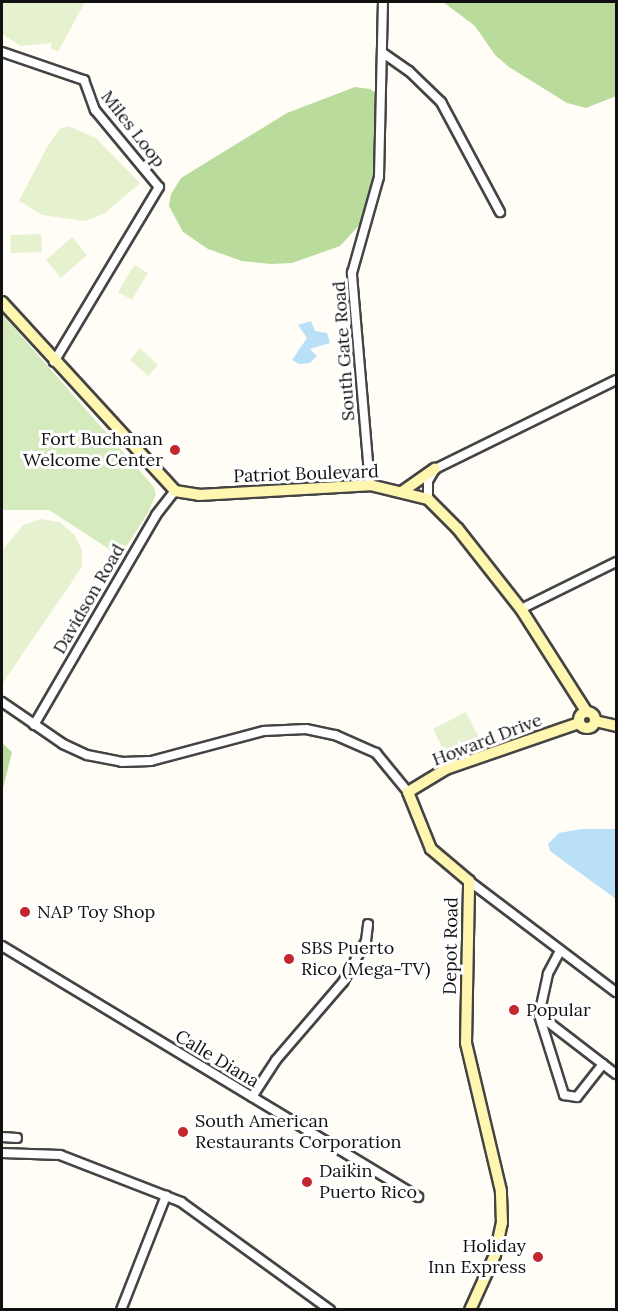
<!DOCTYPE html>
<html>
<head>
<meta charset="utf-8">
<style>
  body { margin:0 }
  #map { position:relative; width:618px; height:1311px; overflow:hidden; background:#fffdf5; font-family:Lora,serif }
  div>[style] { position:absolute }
  .green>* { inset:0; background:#d5ebbd }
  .forest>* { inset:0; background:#b9dc9c }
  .pitch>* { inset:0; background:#e6f2cf }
  .water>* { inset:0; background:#b9e0f7 }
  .roads { filter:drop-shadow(2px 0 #444) drop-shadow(-2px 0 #444) drop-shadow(0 2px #444) drop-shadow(0 -2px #444) }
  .street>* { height:8px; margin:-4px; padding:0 4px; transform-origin:4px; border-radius:4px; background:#fff }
  .secondary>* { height:10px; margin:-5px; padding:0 5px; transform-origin:5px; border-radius:5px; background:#fff6b0 }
  .secondary>.ring { margin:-5px; padding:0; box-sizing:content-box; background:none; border:10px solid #fff6b0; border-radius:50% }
  .dots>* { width:16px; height:16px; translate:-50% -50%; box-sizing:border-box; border:3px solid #fff; border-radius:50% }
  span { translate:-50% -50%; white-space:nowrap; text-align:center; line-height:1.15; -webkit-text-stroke:6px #fff; paint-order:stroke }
  .street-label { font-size:18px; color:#111 }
  .poi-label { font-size:18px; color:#111 }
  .right { translate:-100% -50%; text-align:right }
  .left { translate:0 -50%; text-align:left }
  .frame { position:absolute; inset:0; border:3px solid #111; pointer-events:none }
</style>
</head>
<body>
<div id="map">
  <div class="green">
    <i style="clip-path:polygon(2px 314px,153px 486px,156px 494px,148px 513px,120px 556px,49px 510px,2px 510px)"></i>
  </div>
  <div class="forest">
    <i style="clip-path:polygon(443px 2px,616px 2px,616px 96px,586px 108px,567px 103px,509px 67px,495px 55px,475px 26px)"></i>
    <i style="clip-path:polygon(355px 87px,370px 89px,379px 95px,375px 171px,363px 221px,340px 246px,292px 263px,271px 264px,242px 261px,208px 249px,183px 232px,169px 206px,171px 194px,181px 178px,287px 113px)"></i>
    <i style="clip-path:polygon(2px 743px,12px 752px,2px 792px)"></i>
  </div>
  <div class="pitch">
    <i style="clip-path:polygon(2px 2px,85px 2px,58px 52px,51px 48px,52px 43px,21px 46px,3px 35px)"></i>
    <i style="clip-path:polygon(68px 126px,96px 138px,140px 183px,105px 213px,85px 221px,42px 215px,19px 201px,47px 147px,60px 129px)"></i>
    <i style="clip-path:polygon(41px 234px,42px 252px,11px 253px,10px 235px)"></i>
    <i style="clip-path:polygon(72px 237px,87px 255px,61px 278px,46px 260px)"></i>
    <i style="clip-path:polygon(134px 265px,148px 273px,132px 300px,118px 292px)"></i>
    <i style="clip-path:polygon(140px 348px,158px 365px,148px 376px,130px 360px)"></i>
    <i style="clip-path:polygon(41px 519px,59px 522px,74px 534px,82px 550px,82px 567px,2px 684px,2px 551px,23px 525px)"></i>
    <i style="clip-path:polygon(466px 712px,481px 742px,448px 758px,433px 729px)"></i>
  </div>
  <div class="water">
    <i style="clip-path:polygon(311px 321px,315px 331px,327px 333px,330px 343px,310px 349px,317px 356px,310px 363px,299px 364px,292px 360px,307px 338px,298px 325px)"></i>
    <i style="clip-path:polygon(581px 829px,616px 829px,616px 899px,550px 851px,548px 844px,559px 833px)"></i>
  </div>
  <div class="roads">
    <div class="street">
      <i style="left:2px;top:52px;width:87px;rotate:18.9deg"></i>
      <i style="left:84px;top:80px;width:32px;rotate:70deg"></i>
      <i style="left:95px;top:110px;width:100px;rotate:50.3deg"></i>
      <i style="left:159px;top:187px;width:204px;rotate:121deg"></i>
      <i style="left:383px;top:53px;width:32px;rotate:35deg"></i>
      <i style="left:409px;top:71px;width:45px;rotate:44.1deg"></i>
      <i style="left:441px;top:102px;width:125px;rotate:61.8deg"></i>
      <i style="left:370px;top:485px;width:213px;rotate:-94.9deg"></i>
      <i style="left:352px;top:273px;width:100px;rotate:-74.3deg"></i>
      <i style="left:379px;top:177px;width:175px;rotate:-88.7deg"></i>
      <i style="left:428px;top:499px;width:18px;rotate:-90deg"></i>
      <i style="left:428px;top:481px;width:14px;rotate:-60deg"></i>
      <i style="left:435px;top:469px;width:202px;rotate:-26.2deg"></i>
      <i style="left:521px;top:609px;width:106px;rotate:-26.3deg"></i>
      <i style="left:2px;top:702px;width:74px;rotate:34.5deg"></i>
      <i style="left:63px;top:744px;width:26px;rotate:25deg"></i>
      <i style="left:87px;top:755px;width:36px;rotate:11deg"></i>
      <i style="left:122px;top:762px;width:29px;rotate:-2deg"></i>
      <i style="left:151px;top:761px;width:117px;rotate:-14.9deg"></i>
      <i style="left:264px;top:731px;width:42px;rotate:-2.7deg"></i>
      <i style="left:306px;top:729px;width:30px;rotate:12deg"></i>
      <i style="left:335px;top:735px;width:45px;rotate:23.7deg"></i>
      <i style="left:376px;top:753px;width:50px;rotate:50.6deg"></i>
      <i style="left:34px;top:725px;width:243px;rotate:-59.8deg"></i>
      <i style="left:156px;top:515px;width:31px;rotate:-52deg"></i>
      <i style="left:469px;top:881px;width:184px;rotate:37.1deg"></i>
      <i style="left:2px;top:946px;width:486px;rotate:31.1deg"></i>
      <i style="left:560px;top:951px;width:26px;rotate:118deg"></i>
      <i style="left:548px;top:974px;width:42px;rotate:102.4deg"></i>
      <i style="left:539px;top:1015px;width:84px;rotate:72.6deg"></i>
      <i style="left:564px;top:1095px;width:13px;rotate:9deg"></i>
      <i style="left:577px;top:1097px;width:42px;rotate:-51.8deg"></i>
      <i style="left:539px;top:1015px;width:97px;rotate:37.5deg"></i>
      <i style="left:252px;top:1097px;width:44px;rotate:-57deg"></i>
      <i style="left:276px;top:1060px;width:103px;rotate:-49.3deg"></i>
      <i style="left:343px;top:982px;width:47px;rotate:-60.7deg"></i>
      <i style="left:366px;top:941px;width:17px;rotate:-83deg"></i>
      <i style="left:2px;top:1137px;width:15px;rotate:4deg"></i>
      <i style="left:2px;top:1153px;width:58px;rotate:2deg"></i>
      <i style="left:60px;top:1155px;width:130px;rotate:21.2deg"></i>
      <i style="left:181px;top:1202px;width:184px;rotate:35.9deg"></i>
      <i style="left:121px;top:1310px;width:123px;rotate:-68.5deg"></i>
    </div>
    <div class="secondary">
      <i style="left:2px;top:302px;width:256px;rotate:47.5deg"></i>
      <i style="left:175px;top:491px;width:24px;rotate:9deg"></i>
      <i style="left:199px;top:495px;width:171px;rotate:-3.3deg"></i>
      <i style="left:370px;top:485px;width:60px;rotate:13.6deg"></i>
      <i style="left:428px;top:499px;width:42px;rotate:45deg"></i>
      <i style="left:458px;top:529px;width:102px;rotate:51.8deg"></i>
      <i style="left:521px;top:609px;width:121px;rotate:57.5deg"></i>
      <i style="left:403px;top:491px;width:39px;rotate:-35deg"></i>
      <i class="ring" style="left:579px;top:712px;width:6px;height:6px"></i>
      <i style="left:595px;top:721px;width:22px;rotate:13deg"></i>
      <i style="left:470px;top:1310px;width:60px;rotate:-65.6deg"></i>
      <i style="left:495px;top:1255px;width:33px;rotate:-78deg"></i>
      <i style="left:502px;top:1223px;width:32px;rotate:-92deg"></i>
      <i style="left:501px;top:1191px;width:152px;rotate:-103.3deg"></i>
      <i style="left:466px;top:1043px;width:162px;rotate:-88.9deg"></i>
      <i style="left:469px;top:881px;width:50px;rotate:-139.9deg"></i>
      <i style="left:431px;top:849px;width:61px;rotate:-112deg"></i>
      <i style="left:408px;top:792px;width:44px;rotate:-31.2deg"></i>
      <i style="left:446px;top:769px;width:141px;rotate:-19.1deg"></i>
    </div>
  </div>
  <div class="dots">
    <i style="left:175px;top:450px;background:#c4262e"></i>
    <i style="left:25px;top:912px;background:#c4262e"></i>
    <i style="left:289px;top:959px;background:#c4262e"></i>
    <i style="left:514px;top:1010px;background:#c4262e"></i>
    <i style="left:183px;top:1132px;background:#c4262e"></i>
    <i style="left:307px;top:1182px;background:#c4262e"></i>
    <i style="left:538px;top:1257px;background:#c4262e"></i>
  </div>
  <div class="street-label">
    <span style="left:133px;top:129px;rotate:52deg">Miles Loop</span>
    <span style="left:344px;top:351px;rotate:-94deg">South Gate Road</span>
    <span style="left:306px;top:474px;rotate:-2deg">Patriot Boulevard</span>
    <span style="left:89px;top:599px;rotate:-60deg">Davidson Road</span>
    <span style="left:487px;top:740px;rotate:-21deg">Howard Drive</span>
    <span style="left:451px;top:946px;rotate:-89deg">Depot Road</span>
    <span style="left:217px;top:1059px;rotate:31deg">Calle Diana</span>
  </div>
  <div class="poi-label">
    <span class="right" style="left:163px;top:450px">Fort Buchanan<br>Welcome Center</span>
    <span class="left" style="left:37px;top:912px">NAP Toy Shop</span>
    <span class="left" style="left:301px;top:959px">SBS Puerto<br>Rico (Mega-TV)</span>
    <span class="left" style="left:526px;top:1010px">Popular</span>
    <span class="left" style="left:195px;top:1132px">South American<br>Restaurants Corporation</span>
    <span class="left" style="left:319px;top:1182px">Daikin<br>Puerto Rico</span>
    <span class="right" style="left:526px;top:1257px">Holiday<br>Inn Express</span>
  </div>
  <div class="frame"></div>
</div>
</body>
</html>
